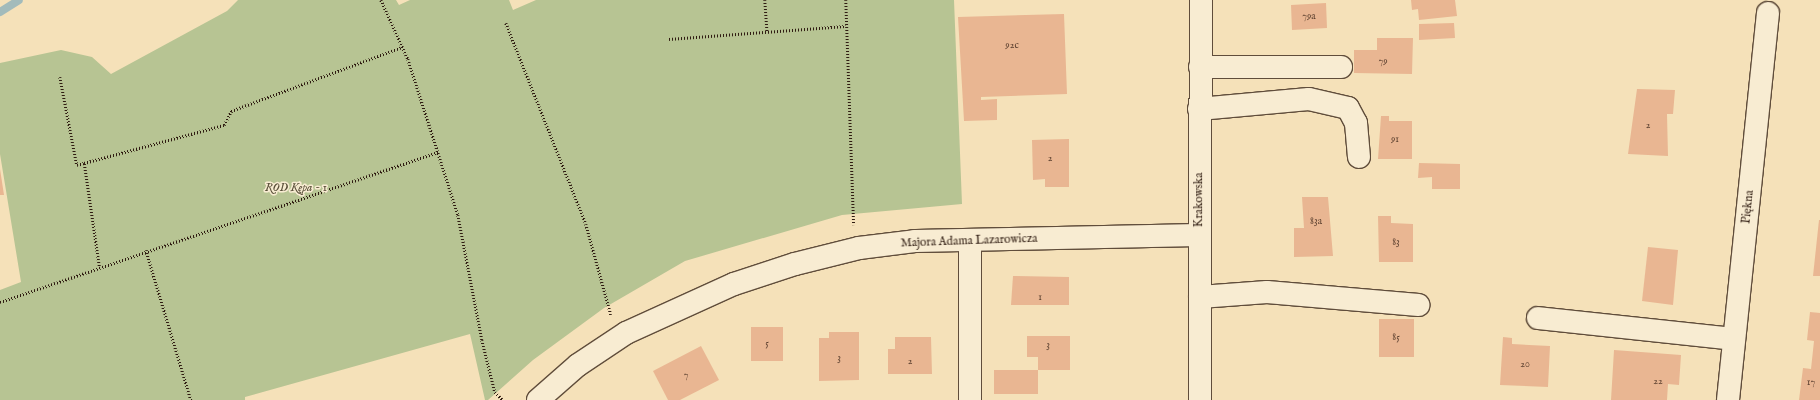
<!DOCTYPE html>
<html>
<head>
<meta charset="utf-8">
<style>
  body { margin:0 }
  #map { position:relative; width:1820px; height:400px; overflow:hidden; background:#f5e1b9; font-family:"IM FELL English",serif }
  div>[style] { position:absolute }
  .green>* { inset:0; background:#b7c493 }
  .stream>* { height:8px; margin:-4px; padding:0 4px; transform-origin:4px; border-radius:4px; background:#a2bbbb }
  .building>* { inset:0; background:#e9b692 }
  .path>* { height:2.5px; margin-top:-1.25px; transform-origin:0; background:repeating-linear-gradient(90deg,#2f1c11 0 1px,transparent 0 3px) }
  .roads { filter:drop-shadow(1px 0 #604d3b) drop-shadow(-1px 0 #604d3b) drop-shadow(0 1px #604d3b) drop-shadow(0 -1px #604d3b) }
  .minor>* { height:22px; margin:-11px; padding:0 11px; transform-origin:11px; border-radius:11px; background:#f8ecd2 }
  span { translate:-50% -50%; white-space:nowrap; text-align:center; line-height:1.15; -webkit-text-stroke:3px #f8ecd2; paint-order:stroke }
  .number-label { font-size:10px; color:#5e4231 }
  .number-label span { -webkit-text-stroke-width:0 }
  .park-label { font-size:12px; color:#584e38; font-style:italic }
  .street-label { font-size:12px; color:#2f1c11 }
</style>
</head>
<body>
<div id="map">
  <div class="green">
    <i style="clip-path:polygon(238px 0,396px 0,399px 5px,410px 0,509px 0,513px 10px,536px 0,954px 0,962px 204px,842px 215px,685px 261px,604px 308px,533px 360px,488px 400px,485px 400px,470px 334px,245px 397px,245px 400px,0 400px,0 290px,21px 282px,0 154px,0 63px,61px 50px,92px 57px,111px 74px,227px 11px)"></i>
  </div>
  <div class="stream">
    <i style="left:0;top:12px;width:22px;rotate:-32deg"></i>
  </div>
  <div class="building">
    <i style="clip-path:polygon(1411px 0,1455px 0,1457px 16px,1419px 20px,1418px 9px,1412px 10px)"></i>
    <i style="clip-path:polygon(1326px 3px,1327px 28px,1292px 30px,1291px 5px)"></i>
    <i style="clip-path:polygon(1064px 14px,1067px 94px,981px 97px,981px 100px,997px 99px,997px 120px,964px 121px,958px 17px)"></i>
    <i style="clip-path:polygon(1454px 23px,1455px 38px,1419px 40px,1419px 24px)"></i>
    <i style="clip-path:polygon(1377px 38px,1413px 38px,1412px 74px,1354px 73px,1354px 50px,1377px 50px)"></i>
    <i style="clip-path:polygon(1637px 89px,1675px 90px,1673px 114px,1667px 114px,1668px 156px,1628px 154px)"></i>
    <i style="clip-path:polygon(1381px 116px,1389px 116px,1389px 121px,1412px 121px,1412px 159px,1378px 159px)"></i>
    <i style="clip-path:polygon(1069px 139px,1069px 187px,1045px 187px,1045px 179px,1033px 180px,1032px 140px)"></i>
    <i style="clip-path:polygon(1419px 163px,1460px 164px,1460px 189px,1432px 189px,1432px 177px,1418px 178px)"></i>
    <i style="clip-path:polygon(0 169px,4px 195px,0 195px)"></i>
    <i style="clip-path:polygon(1302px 197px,1328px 197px,1333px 256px,1294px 257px,1294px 228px,1304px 228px)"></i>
    <i style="clip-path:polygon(1378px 216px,1391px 216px,1391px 223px,1413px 224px,1413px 262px,1379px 262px)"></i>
    <i style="clip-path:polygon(1819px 220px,1820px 220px,1820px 276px,1813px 276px)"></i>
    <i style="clip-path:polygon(1648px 247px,1678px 250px,1673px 305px,1642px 301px)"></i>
    <i style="clip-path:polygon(1013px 276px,1069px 277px,1069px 305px,1011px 305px)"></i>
    <i style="clip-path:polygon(1810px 312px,1820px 313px,1820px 400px,1799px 400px,1803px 368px,1811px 369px,1814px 341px,1807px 340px)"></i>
    <i style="clip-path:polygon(1379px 319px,1414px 319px,1414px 357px,1379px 357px)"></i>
    <i style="clip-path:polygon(751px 327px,783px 327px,783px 361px,751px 361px)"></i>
    <i style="clip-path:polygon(829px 332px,859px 332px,859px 380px,819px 381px,819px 338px,829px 338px)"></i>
    <i style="clip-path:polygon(1027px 336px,1070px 336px,1070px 370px,1038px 370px,1038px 357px,1027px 357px)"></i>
    <i style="clip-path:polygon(895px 337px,931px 337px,932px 374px,888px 374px,888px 349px,895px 349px)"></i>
    <i style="clip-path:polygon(1503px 337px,1512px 338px,1512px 344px,1550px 346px,1548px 387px,1500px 385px)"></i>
    <i style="clip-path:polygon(701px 346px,719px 380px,680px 400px,668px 400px,653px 371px)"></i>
    <i style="clip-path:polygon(1614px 350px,1681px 355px,1679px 385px,1668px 384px,1667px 400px,1611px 400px)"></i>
    <i style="clip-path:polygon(994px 370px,1038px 370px,1038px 394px,994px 394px)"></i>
  </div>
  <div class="path">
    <i style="left:381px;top:0;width:65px;rotate:65.4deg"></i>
    <i style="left:408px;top:59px;width:164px;rotate:72.2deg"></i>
    <i style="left:458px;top:215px;width:127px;rotate:79.1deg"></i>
    <i style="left:482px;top:340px;width:54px;rotate:76deg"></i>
    <i style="left:495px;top:392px;width:11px;rotate:45deg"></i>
    <i style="left:765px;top:0;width:31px;rotate:86deg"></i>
    <i style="left:846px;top:0;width:225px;rotate:88deg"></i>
    <i style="left:506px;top:23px;width:216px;rotate:68.3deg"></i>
    <i style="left:586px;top:224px;width:94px;rotate:74.6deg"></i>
    <i style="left:669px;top:39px;width:177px;rotate:-4.2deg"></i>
    <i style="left:60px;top:77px;width:90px;rotate:79.1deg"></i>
    <i style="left:77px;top:165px;width:7px;rotate:-16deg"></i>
    <i style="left:146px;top:250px;width:157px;rotate:73.3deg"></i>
    <i style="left:99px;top:266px;width:104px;rotate:-98.3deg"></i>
    <i style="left:84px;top:163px;width:145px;rotate:-15.2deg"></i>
    <i style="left:224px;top:125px;width:16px;rotate:-63deg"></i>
    <i style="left:231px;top:111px;width:183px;rotate:-20.5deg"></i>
    <i style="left:0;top:302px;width:463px;rotate:-18.9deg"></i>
  </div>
  <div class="roads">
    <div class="minor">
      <i style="left:1200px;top:67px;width:141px"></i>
      <i style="left:1199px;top:109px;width:110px;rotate:-5.2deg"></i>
      <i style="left:1309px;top:99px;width:40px;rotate:13deg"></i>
      <i style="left:1348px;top:108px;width:17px;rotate:62deg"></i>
      <i style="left:1356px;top:123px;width:34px;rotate:85deg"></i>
      <i style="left:1200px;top:297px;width:67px;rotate:-4.3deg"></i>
      <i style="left:1267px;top:292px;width:152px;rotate:4.9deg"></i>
      <i style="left:1538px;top:318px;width:197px;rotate:6.1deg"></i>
      <i style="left:538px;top:400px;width:53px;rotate:-41.2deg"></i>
      <i style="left:578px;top:365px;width:58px;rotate:-33.7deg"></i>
      <i style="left:626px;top:333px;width:119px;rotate:-24.4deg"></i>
      <i style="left:734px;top:284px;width:64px;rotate:-18.2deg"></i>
      <i style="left:795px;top:264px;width:66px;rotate:-14deg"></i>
      <i style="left:859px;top:248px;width:56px;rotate:-7.1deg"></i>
      <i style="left:915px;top:241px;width:284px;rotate:-1.2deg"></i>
      <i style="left:970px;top:400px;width:160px;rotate:-90deg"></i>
      <i style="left:1200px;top:400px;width:400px;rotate:-89.9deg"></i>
      <i style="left:1728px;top:400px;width:389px;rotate:-84.1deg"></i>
    </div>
  </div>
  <div class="number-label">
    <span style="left:1309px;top:17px">79a</span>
    <span style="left:1012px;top:46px">92c</span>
    <span style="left:1383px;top:62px">79</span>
    <span style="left:1648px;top:126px">2</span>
    <span style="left:1395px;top:140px">91</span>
    <span style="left:1050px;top:159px">2</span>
    <span style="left:1316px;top:222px">83a</span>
    <span style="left:1396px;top:243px">83</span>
    <span style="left:1040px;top:298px">1</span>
    <span style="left:1396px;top:338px">85</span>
    <span style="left:767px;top:344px">5</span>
    <span style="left:1048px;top:346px">3</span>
    <span style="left:839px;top:359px">3</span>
    <span style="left:910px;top:362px">2</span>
    <span style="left:1525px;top:365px">20</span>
    <span style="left:686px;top:376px">7</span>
    <span style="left:1658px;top:382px">22</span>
    <span style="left:1811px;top:383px">17</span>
  </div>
  <div class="park-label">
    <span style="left:296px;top:188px">ROD Kępa - 1</span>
  </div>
  <div class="street-label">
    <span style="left:1199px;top:200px;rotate:-90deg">Krakowska</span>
    <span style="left:1748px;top:207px;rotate:-84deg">Piękna</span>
    <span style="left:969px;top:241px;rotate:-2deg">Majora Adama Lazarowicza</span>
  </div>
</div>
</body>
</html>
